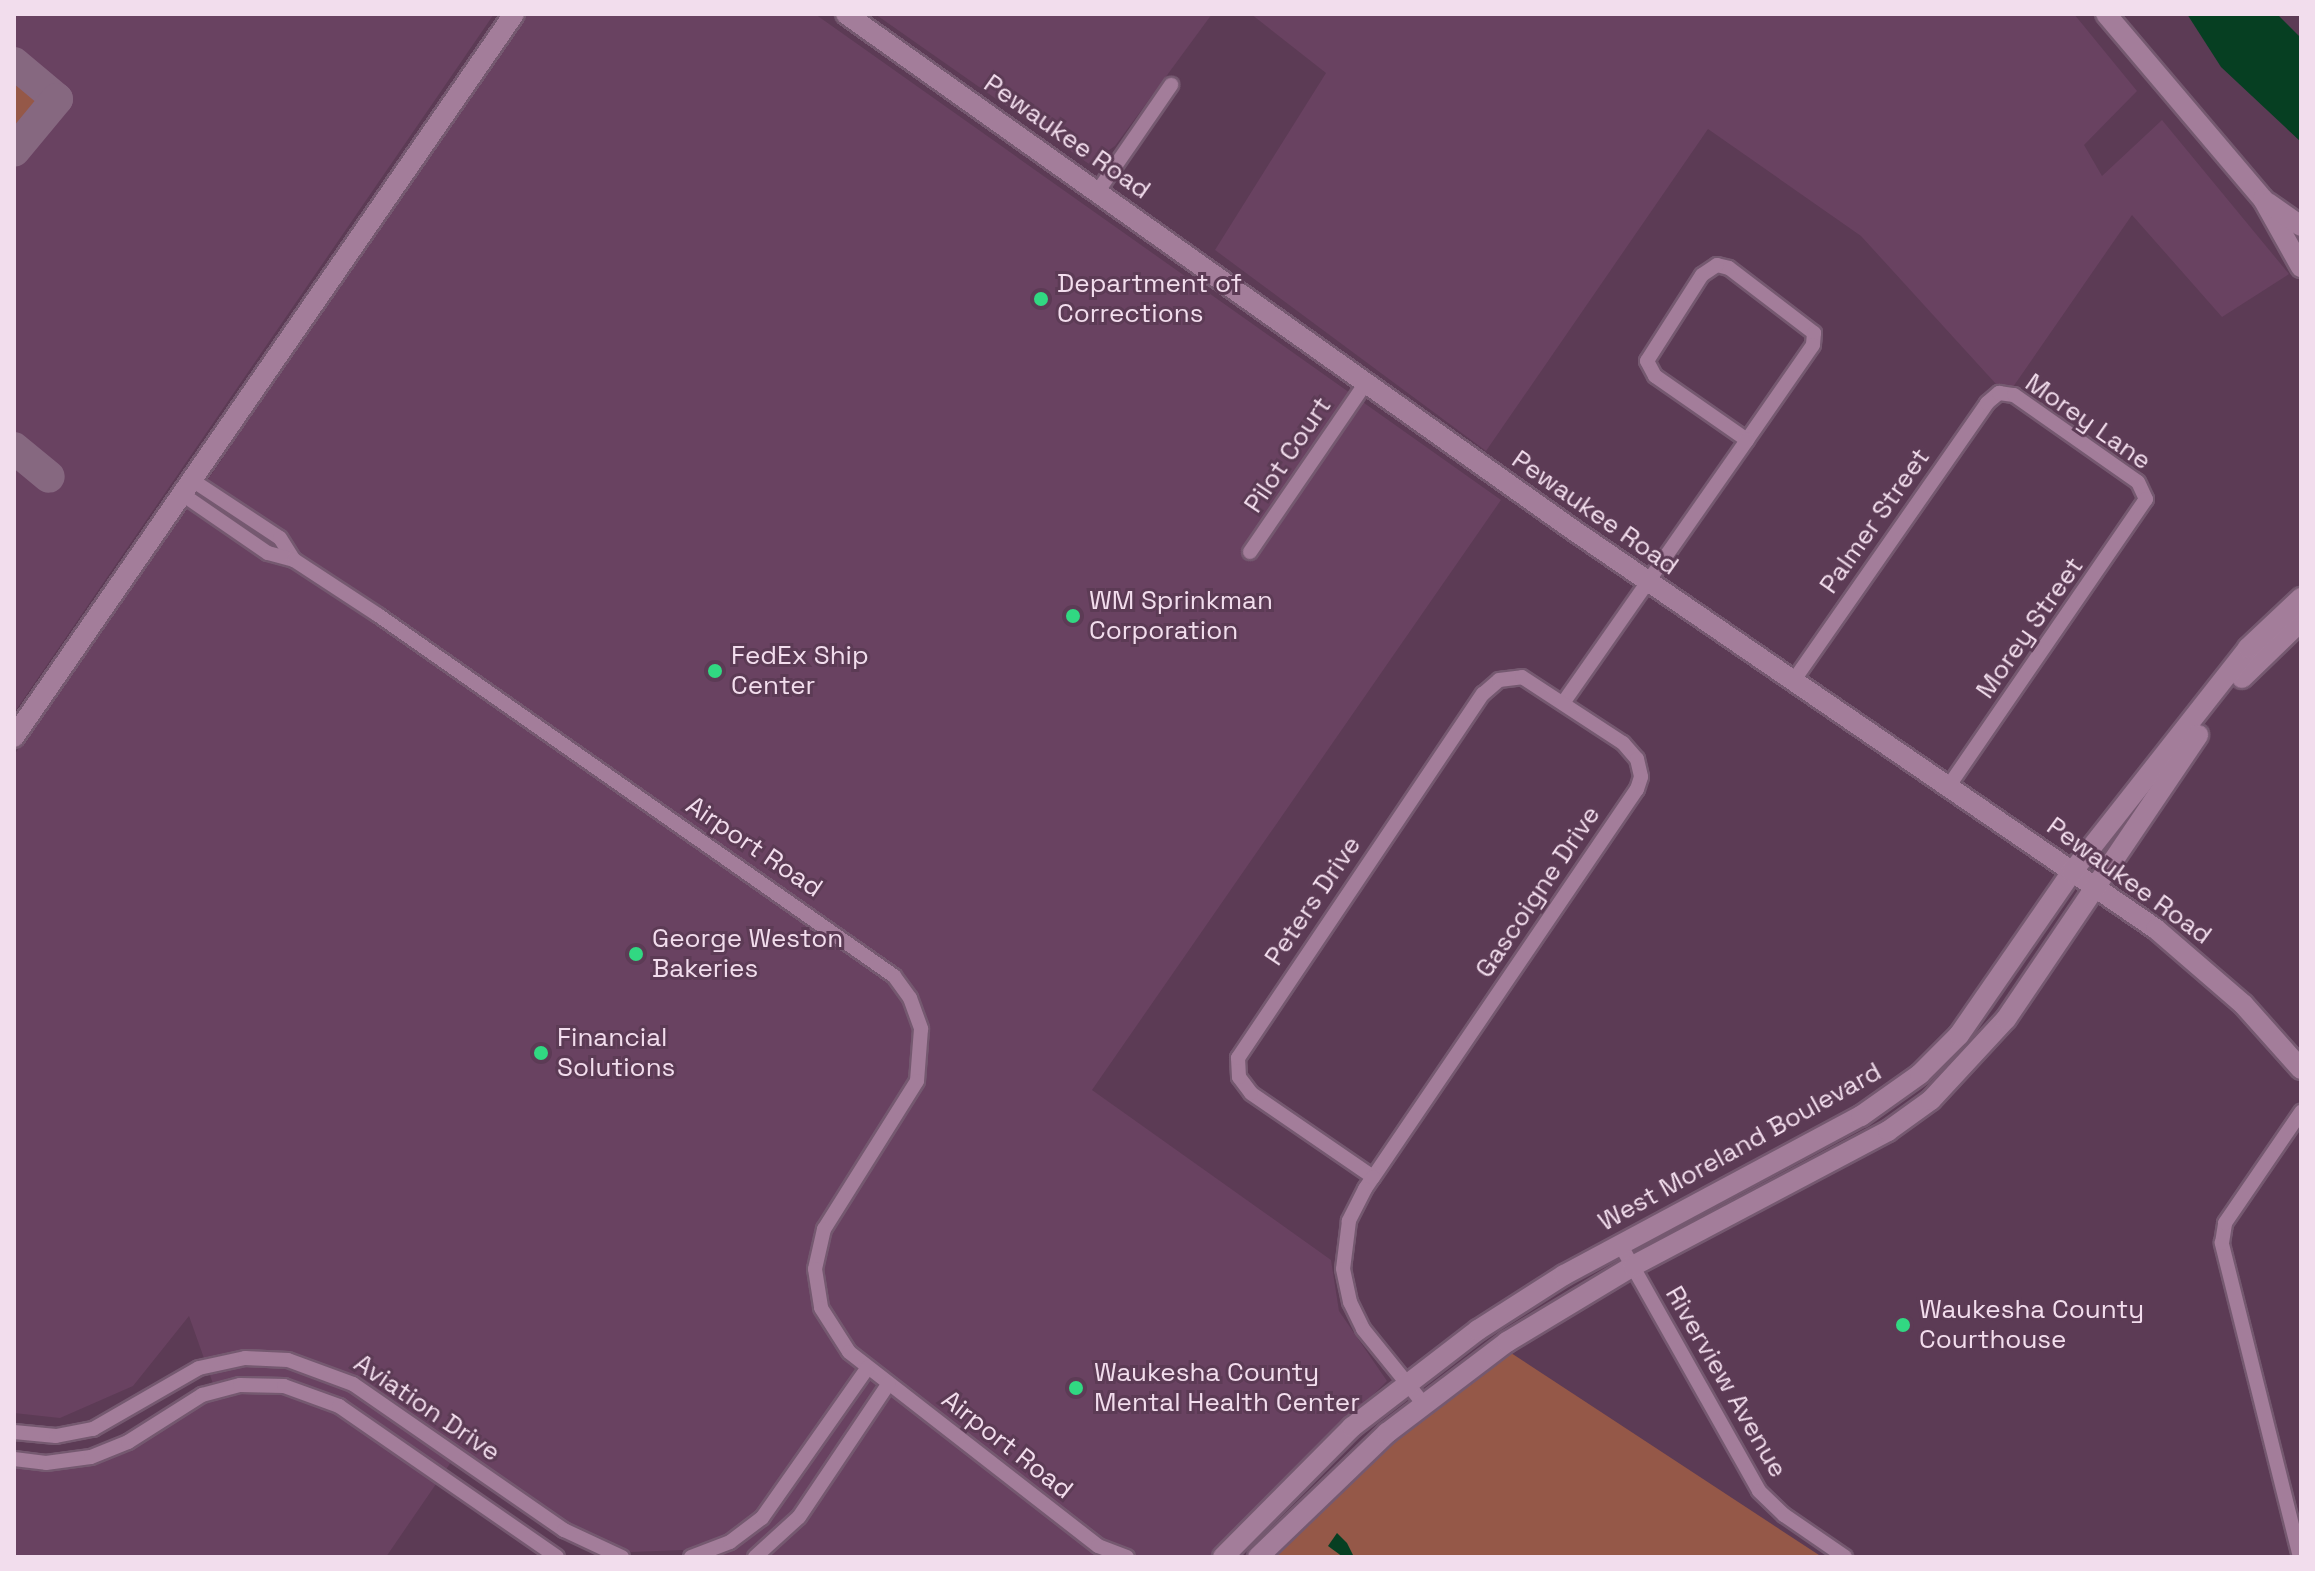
<!DOCTYPE html>
<html>
<head>
<meta charset="utf-8">
<style>
  body { margin:0 }
  #map { position:relative; width:2315px; height:1571px; overflow:hidden; background:#5c3b55; font-family:"Space Grotesk",sans-serif }
  div>[style] { position:absolute }
  .built>* { inset:0; background:#694261 }
  .green>* { inset:0; background:#955848 }
  .water>* { inset:0; background:#063f22 }
  .taxiway>* { height:32px; margin:-16px; padding:0 16px; transform-origin:16px; border-radius:16px; background:#866880 }
  .roads { filter:drop-shadow(2px 0 #755970) drop-shadow(-2px 0 #755970) drop-shadow(0 2px #755970) drop-shadow(0 -2px #755970) }
  .street>* { height:14px; margin:-7px; padding:0 7px; transform-origin:7px; border-radius:7px; background:#a37d9a }
  .secondary>* { height:20px; margin:-10px; padding:0 10px; transform-origin:10px; border-radius:10px; background:#a37d9a }
  .dots>* { width:22px; height:22px; translate:-50% -50%; box-sizing:border-box; border:4px solid #5c3b55; border-radius:50% }
  span { translate:-50% -50%; white-space:nowrap; text-align:center; line-height:1.15; -webkit-text-stroke:6px #5c3b55; paint-order:stroke }
  .street-label { font-size:26px; color:#f2dded }
  .poi-label { font-size:26px; color:#f2dded }
  .left { translate:0 -50%; text-align:left }
  .frame { position:absolute; inset:0; border:16px solid #f2dded; pointer-events:none }
</style>
</head>
<body>
<div id="map">
  <div class="built">
    <i style="clip-path:polygon(14px 14px,494px 14px,14px 713px)"></i>
    <i style="clip-path:polygon(526px 14px,815px 14px,1501px 500px,1092px 1090px,1331px 1260px,1339px 1311px,1387px 1381px,1211px 1557px,684px 1557px,683px 1550px,631px 1552px,586px 1535px,460px 1449px,386px 1557px,14px 1557px,14px 1466px,67px 1468px,108px 1458px,217px 1395px,189px 1316px,133px 1386px,60px 1418px,14px 1413px,14px 755px,220px 462px,388px 205px)"></i>
    <i style="clip-path:polygon(875px 14px,1212px 14px,1115px 146px,1089px 164px)"></i>
    <i style="clip-path:polygon(1251px 14px,2074px 14px,2137px 91px,2084px 145px,2102px 176px,2162px 120px,2289px 274px,2222px 317px,2132px 215px,2013px 387px,1996px 384px,1861px 236px,1708px 129px,1486px 451px,1215px 250px,1326px 73px)"></i>
  </div>
  <div class="green">
    <i style="clip-path:polygon(14px 71px,39px 95px,14px 135px)"></i>
    <i style="clip-path:polygon(1511px 1353px,1822px 1557px,1271px 1557px,1401px 1433px)"></i>
  </div>
  <div class="water">
    <i style="clip-path:polygon(2187px 14px,2277px 14px,2301px 38px,2301px 142px,2221px 67px)"></i>
    <i style="clip-path:polygon(1337px 1533px,1347px 1543px,1354px 1557px,1343px 1557px,1328px 1546px)"></i>
  </div>
  <div class="taxiway">
    <i style="left:14px;top:63px;width:56px;rotate:39.9deg"></i>
    <i style="left:57px;top:99px;width:67px;rotate:129.6deg"></i>
    <i style="left:14px;top:448px;width:45px;rotate:39.6deg"></i>
  </div>
  <div class="roads">
    <div class="street">
      <i style="left:1098px;top:191px;width:129px;rotate:-55.4deg"></i>
      <i style="left:1717px;top:265px;width:12px;rotate:14deg"></i>
      <i style="left:1729px;top:268px;width:107px;rotate:37.4deg"></i>
      <i style="left:1814px;top:333px;width:12px;rotate:95deg"></i>
      <i style="left:1813px;top:345px;width:116px;rotate:124.8deg"></i>
      <i style="left:1747px;top:440px;width:112px;rotate:-145.2deg"></i>
      <i style="left:1655px;top:376px;width:17px;rotate:-118deg"></i>
      <i style="left:1647px;top:361px;width:102px;rotate:-57.4deg"></i>
      <i style="left:1702px;top:275px;width:18px;rotate:-34deg"></i>
      <i style="left:192px;top:480px;width:105px;rotate:33.4deg"></i>
      <i style="left:280px;top:538px;width:26px;rotate:58deg"></i>
      <i style="left:182px;top:494px;width:104px;rotate:34.5deg"></i>
      <i style="left:268px;top:553px;width:27px;rotate:15deg"></i>
      <i style="left:294px;top:560px;width:100px;rotate:33.2deg"></i>
      <i style="left:378px;top:615px;width:630px;rotate:34.98deg"></i>
      <i style="left:894px;top:976px;width:27px;rotate:54deg"></i>
      <i style="left:910px;top:998px;width:33px;rotate:70deg"></i>
      <i style="left:921px;top:1029px;width:52px;rotate:94.4deg"></i>
      <i style="left:917px;top:1081px;width:175px;rotate:122.1deg"></i>
      <i style="left:824px;top:1229px;width:41px;rotate:102.7deg"></i>
      <i style="left:815px;top:1269px;width:39px;rotate:81deg"></i>
      <i style="left:821px;top:1308px;width:52px;rotate:57.5deg"></i>
      <i style="left:849px;top:1352px;width:316px;rotate:37.9deg"></i>
      <i style="left:1098px;top:1546px;width:31px;rotate:21deg"></i>
      <i style="left:1250px;top:552px;width:204px;rotate:-55.6deg"></i>
      <i style="left:1794px;top:680px;width:338px;rotate:-55.1deg"></i>
      <i style="left:1987px;top:403px;width:16px;rotate:-40deg"></i>
      <i style="left:1999px;top:393px;width:15px;rotate:8deg"></i>
      <i style="left:2014px;top:395px;width:151px;rotate:35.1deg"></i>
      <i style="left:2138px;top:482px;width:19px;rotate:65deg"></i>
      <i style="left:2146px;top:499px;width:348px;rotate:124.5deg"></i>
      <i style="left:1563px;top:703px;width:321px;rotate:-55deg"></i>
      <i style="left:1373px;top:1177px;width:148px;rotate:-145.5deg"></i>
      <i style="left:1251px;top:1093px;width:20px;rotate:-127deg"></i>
      <i style="left:1239px;top:1077px;width:19px;rotate:-93deg"></i>
      <i style="left:1238px;top:1058px;width:439px;rotate:-56.1deg"></i>
      <i style="left:1483px;top:694px;width:21px;rotate:-41deg"></i>
      <i style="left:1499px;top:680px;width:23px;rotate:-7deg"></i>
      <i style="left:1522px;top:677px;width:121px;rotate:33.2deg"></i>
      <i style="left:1623px;top:743px;width:21px;rotate:49deg"></i>
      <i style="left:1637px;top:759px;width:18px;rotate:77deg"></i>
      <i style="left:1641px;top:777px;width:13px;rotate:108deg"></i>
      <i style="left:1637px;top:789px;width:469px;rotate:124.2deg"></i>
      <i style="left:1373px;top:1177px;width:14px;rotate:124deg"></i>
      <i style="left:1365px;top:1189px;width:36px;rotate:117deg"></i>
      <i style="left:1349px;top:1221px;width:48px;rotate:97.1deg"></i>
      <i style="left:1343px;top:1269px;width:34px;rotate:78deg"></i>
      <i style="left:1350px;top:1302px;width:30px;rotate:64deg"></i>
      <i style="left:1363px;top:1329px;width:95px;rotate:51deg"></i>
      <i style="left:1620px;top:1244px;width:283px;rotate:60.6deg"></i>
      <i style="left:1759px;top:1491px;width:35px;rotate:44deg"></i>
      <i style="left:1784px;top:1515px;width:74px;rotate:34.5deg"></i>
      <i style="left:14px;top:1432px;width:42px;rotate:5.4deg"></i>
      <i style="left:56px;top:1436px;width:38px;rotate:-11deg"></i>
      <i style="left:93px;top:1429px;width:122px;rotate:-29.9deg"></i>
      <i style="left:199px;top:1368px;width:47px;rotate:-12.3deg"></i>
      <i style="left:245px;top:1358px;width:43px;rotate:2.7deg"></i>
      <i style="left:288px;top:1360px;width:69px;rotate:20.3deg"></i>
      <i style="left:353px;top:1384px;width:257px;rotate:34.7deg"></i>
      <i style="left:564px;top:1530px;width:64px;rotate:25deg"></i>
      <i style="left:14px;top:1459px;width:32px;rotate:7deg"></i>
      <i style="left:46px;top:1463px;width:45px;rotate:-7.6deg"></i>
      <i style="left:91px;top:1457px;width:40px;rotate:-22deg"></i>
      <i style="left:128px;top:1442px;width:88px;rotate:-32.4deg"></i>
      <i style="left:202px;top:1395px;width:39px;rotate:-15deg"></i>
      <i style="left:240px;top:1385px;width:44px;rotate:1.3deg"></i>
      <i style="left:284px;top:1386px;width:59px;rotate:20deg"></i>
      <i style="left:339px;top:1406px;width:265px;rotate:34.7deg"></i>
      <i style="left:691px;top:1557px;width:42px;rotate:-21deg"></i>
      <i style="left:730px;top:1542px;width:40px;rotate:-37deg"></i>
      <i style="left:762px;top:1518px;width:184px;rotate:-54.9deg"></i>
      <i style="left:755px;top:1557px;width:59px;rotate:-42.3deg"></i>
      <i style="left:799px;top:1517px;width:161px;rotate:-56.1deg"></i>
      <i style="left:2300px;top:1557px;width:324px;rotate:-104deg"></i>
      <i style="left:2222px;top:1243px;width:20px;rotate:-81deg"></i>
      <i style="left:2225px;top:1223px;width:135px;rotate:-55.6deg"></i>
    </div>
    <div class="secondary">
      <i style="left:846px;top:14px;width:883px;rotate:35.36deg"></i>
      <i style="left:1566px;top:525px;width:715px;rotate:34.4deg"></i>
      <i style="left:2156px;top:929px;width:115px;rotate:40.8deg"></i>
      <i style="left:2243px;top:1004px;width:87px;rotate:48.3deg"></i>
      <i style="left:2106px;top:14px;width:243px;rotate:49.7deg"></i>
      <i style="left:2263px;top:199px;width:78px;rotate:60.8deg"></i>
      <i style="left:2268px;top:203px;width:40px;rotate:34.9deg"></i>
      <i style="left:2242px;top:678px;width:82px;rotate:-44deg"></i>
      <i style="left:14px;top:737px;width:879px;rotate:-55.33deg"></i>
      <i style="left:1223px;top:1557px;width:183px;rotate:-45.2deg"></i>
      <i style="left:1352px;top:1427px;width:159px;rotate:-37.6deg"></i>
      <i style="left:1478px;top:1330px;width:102px;rotate:-32.6deg"></i>
      <i style="left:1564px;top:1275px;width:337px;rotate:-28.2deg"></i>
      <i style="left:1861px;top:1116px;width:72px;rotate:-35.4deg"></i>
      <i style="left:1920px;top:1074px;width:55px;rotate:-45deg"></i>
      <i style="left:1959px;top:1035px;width:198px;rotate:-55.3deg"></i>
      <i style="left:2072px;top:872px;width:285px;rotate:-51.8deg"></i>
      <i style="left:2248px;top:648px;width:73px;rotate:-43.3deg"></i>
      <i style="left:1258px;top:1557px;width:179px;rotate:-43.9deg"></i>
      <i style="left:1387px;top:1433px;width:151px;rotate:-37.2deg"></i>
      <i style="left:1507px;top:1342px;width:147px;rotate:-31.1deg"></i>
      <i style="left:1633px;top:1266px;width:289px;rotate:-27.9deg"></i>
      <i style="left:1888px;top:1131px;width:53px;rotate:-35.8deg"></i>
      <i style="left:1931px;top:1100px;width:110px;rotate:-47.2deg"></i>
      <i style="left:2006px;top:1019px;width:343px;rotate:-55.9deg"></i>
    </div>
  </div>
  <div class="dots">
    <i style="left:1041px;top:299px;background:#31d882"></i>
    <i style="left:1073px;top:616px;background:#31d882"></i>
    <i style="left:715px;top:671px;background:#31d882"></i>
    <i style="left:636px;top:954px;background:#31d882"></i>
    <i style="left:541px;top:1053px;background:#31d882"></i>
    <i style="left:1903px;top:1325px;background:#31d882"></i>
    <i style="left:1076px;top:1388px;background:#31d882"></i>
  </div>
  <div class="street-label">
    <span style="left:1067px;top:137px;rotate:35deg">Pewaukee Road</span>
    <span style="left:2088px;top:422px;rotate:35deg">Morey Lane</span>
    <span style="left:1288px;top:455px;rotate:-56deg">Pilot Court</span>
    <span style="left:1595px;top:513px;rotate:35deg">Pewaukee Road</span>
    <span style="left:1875px;top:521px;rotate:-55deg">Palmer Street</span>
    <span style="left:2030px;top:628px;rotate:-55deg">Morey Street</span>
    <span style="left:754px;top:847px;rotate:34deg">Airport Road</span>
    <span style="left:2129px;top:881px;rotate:36deg">Pewaukee Road</span>
    <span style="left:1538px;top:892px;rotate:-56deg">Gascoigne Drive</span>
    <span style="left:1313px;top:901px;rotate:-56deg">Peters Drive</span>
    <span style="left:1740px;top:1147px;rotate:-29deg">West Moreland Boulevard</span>
    <span style="left:1726px;top:1382px;rotate:60deg">Riverview Avenue</span>
    <span style="left:427px;top:1408px;rotate:34deg">Aviation Drive</span>
    <span style="left:1007px;top:1445px;rotate:38deg">Airport Road</span>
  </div>
  <div class="poi-label">
    <span class="left" style="left:1057px;top:299px">Department of<br>Corrections</span>
    <span class="left" style="left:1089px;top:616px">WM Sprinkman<br>Corporation</span>
    <span class="left" style="left:731px;top:671px">FedEx Ship<br>Center</span>
    <span class="left" style="left:652px;top:954px">George Weston<br>Bakeries</span>
    <span class="left" style="left:557px;top:1053px">Financial<br>Solutions</span>
    <span class="left" style="left:1919px;top:1325px">Waukesha County<br>Courthouse</span>
    <span class="left" style="left:1094px;top:1388px">Waukesha County<br>Mental Health Center</span>
  </div>
  <div class="frame"></div>
</div>
</body>
</html>
